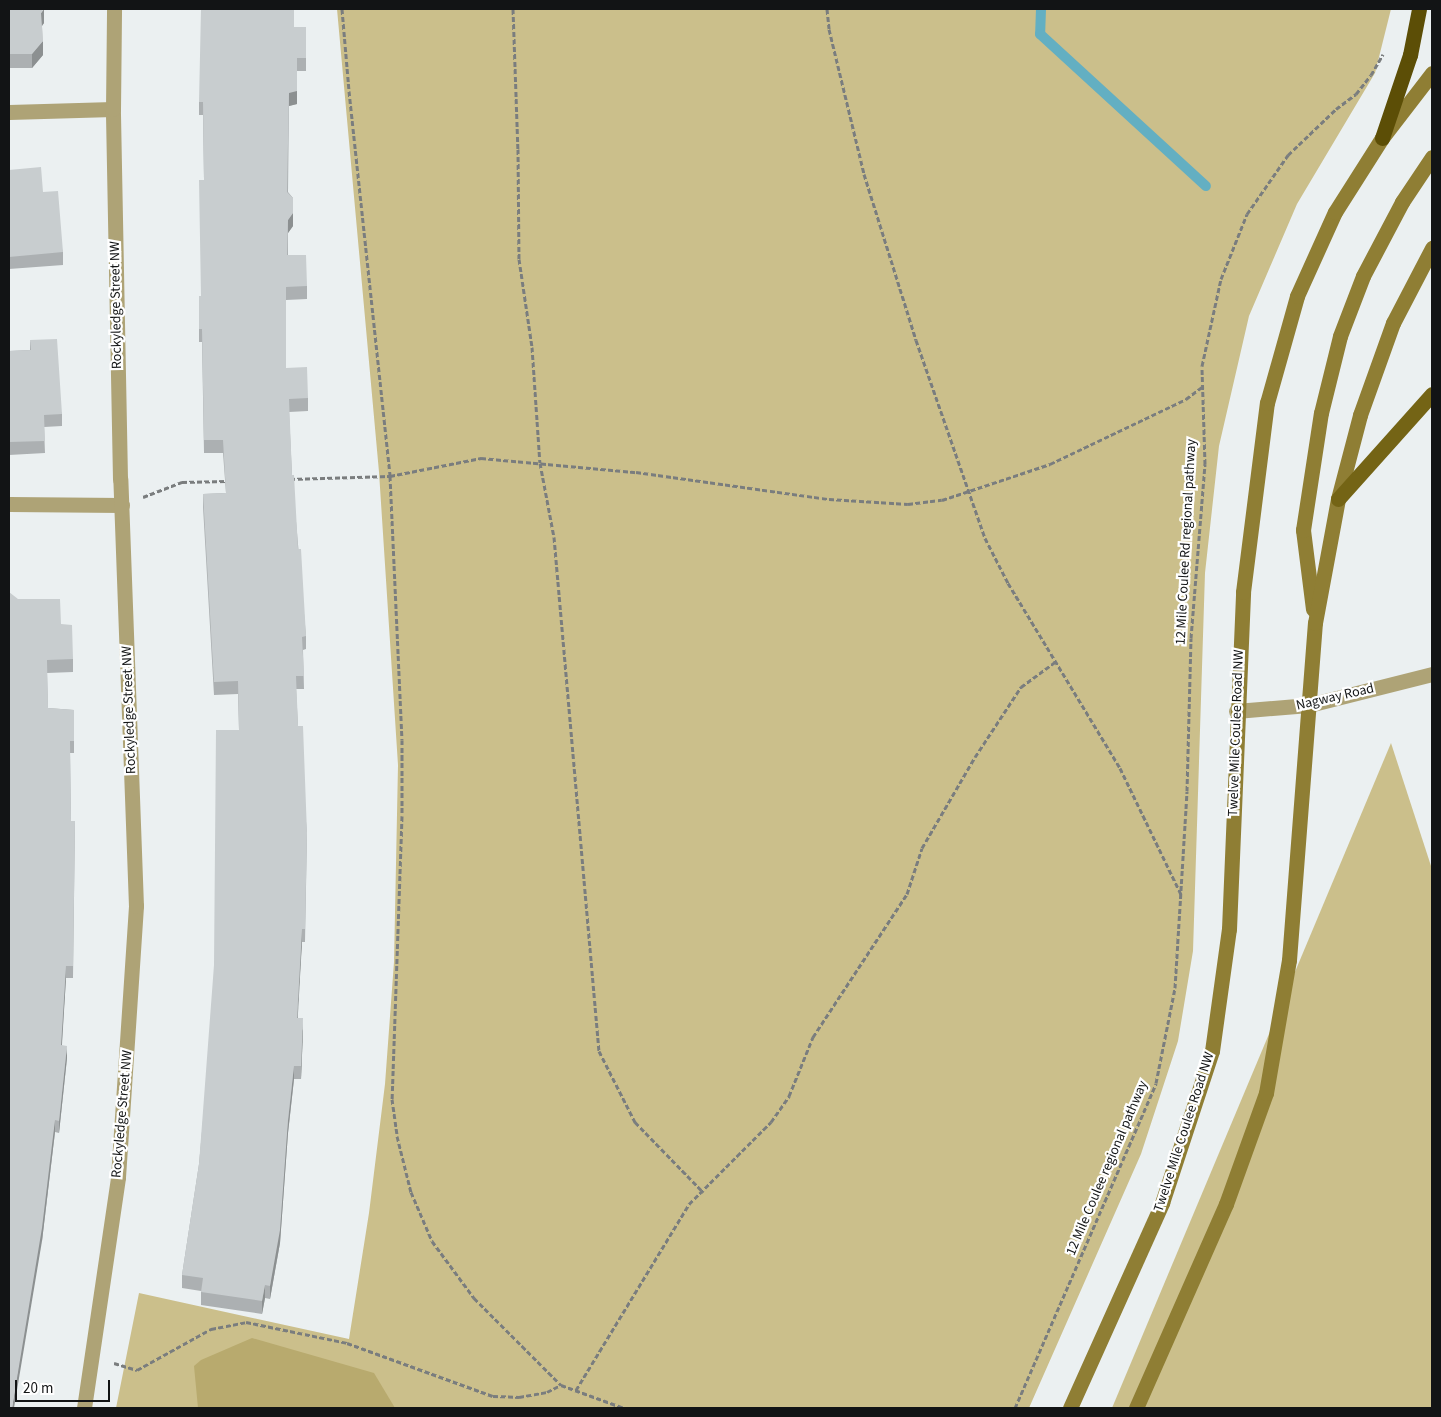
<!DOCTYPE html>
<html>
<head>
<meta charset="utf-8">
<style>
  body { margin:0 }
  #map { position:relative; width:1441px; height:1417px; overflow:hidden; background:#ebf0f1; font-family:"Source Sans 3",sans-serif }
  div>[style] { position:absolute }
  .green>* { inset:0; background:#cbbf8b }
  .forest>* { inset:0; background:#b8aa6e }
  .stream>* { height:10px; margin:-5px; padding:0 5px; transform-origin:5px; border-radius:5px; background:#63afc2 }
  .path>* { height:3px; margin-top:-1.5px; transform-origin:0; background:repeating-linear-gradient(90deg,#7a7d7e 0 5px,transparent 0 7.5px) }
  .minor>* { height:15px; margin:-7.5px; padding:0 7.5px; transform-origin:7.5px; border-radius:7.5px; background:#aea376 }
  .secondary>* { height:15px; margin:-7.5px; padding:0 7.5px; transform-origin:7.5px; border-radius:7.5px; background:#8f7e34 }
  .primary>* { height:15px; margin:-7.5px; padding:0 7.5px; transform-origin:7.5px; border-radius:7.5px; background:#746415 }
  .motorway>* { height:15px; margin:-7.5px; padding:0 7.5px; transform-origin:7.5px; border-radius:7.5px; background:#5c4e06 }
  .wall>* { inset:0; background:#acb0b2 }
  .shaded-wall>* { inset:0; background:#8c9091 }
  .building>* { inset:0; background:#c8cdcf }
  span { translate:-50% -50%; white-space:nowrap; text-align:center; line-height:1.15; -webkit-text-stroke:4.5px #fff; paint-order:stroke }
  .street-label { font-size:14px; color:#121415 }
  .frame { position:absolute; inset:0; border:10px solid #121415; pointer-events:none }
  .scale { position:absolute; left:15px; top:1380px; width:95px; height:22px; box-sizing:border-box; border:2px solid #121415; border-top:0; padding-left:6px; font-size:15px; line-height:18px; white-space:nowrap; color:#121415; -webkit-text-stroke:4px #fff; paint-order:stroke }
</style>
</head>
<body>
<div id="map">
  <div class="green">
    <i style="clip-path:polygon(337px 9px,1391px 9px,1375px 73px,1297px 204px,1249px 316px,1219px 446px,1205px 573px,1193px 951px,1178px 1041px,1141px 1154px,1029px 1408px,116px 1408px,139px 1293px,349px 1339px,369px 1213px,385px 1084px,394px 962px,398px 765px,379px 472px)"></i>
    <i style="clip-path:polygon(1391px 743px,1432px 869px,1432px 1408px,1112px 1408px)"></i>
  </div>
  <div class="forest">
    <i style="clip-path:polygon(252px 1338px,374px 1373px,395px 1408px,198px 1408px,194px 1366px,201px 1360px)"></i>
  </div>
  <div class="stream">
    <i style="left:1041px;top:9px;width:25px;rotate:92deg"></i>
    <i style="left:1040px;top:34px;width:225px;rotate:42.5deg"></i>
  </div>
  <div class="path">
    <i style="left:342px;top:9px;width:82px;rotate:85.1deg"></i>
    <i style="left:349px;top:91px;width:387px;rotate:83.9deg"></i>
    <i style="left:390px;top:476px;width:264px;rotate:87.4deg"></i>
    <i style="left:402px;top:740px;width:76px;rotate:90deg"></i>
    <i style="left:402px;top:816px;width:283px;rotate:92deg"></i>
    <i style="left:392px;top:1099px;width:37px;rotate:82deg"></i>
    <i style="left:397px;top:1136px;width:58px;rotate:76deg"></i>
    <i style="left:411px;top:1192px;width:53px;rotate:66.8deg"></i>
    <i style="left:432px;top:1241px;width:71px;rotate:53.6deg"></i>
    <i style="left:474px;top:1298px;width:123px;rotate:45deg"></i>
    <i style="left:513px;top:9px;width:140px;rotate:88deg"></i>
    <i style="left:518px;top:149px;width:110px;rotate:89.5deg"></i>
    <i style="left:519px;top:259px;width:89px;rotate:81.6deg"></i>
    <i style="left:532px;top:347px;width:116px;rotate:86.1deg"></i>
    <i style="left:540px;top:463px;width:75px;rotate:79.3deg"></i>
    <i style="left:554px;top:537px;width:516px;rotate:85deg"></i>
    <i style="left:599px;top:1051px;width:80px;rotate:63.1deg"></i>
    <i style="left:635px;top:1122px;width:98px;rotate:45.8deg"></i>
    <i style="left:827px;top:9px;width:20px;rotate:84deg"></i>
    <i style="left:829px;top:29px;width:149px;rotate:76.4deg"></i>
    <i style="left:864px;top:174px;width:174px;rotate:72.6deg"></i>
    <i style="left:916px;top:340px;width:210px;rotate:70.8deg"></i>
    <i style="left:985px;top:538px;width:51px;rotate:62.9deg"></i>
    <i style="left:1008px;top:583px;width:216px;rotate:58.8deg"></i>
    <i style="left:1120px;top:768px;width:140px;rotate:64.2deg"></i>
    <i style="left:290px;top:479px;width:100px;rotate:-1.7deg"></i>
    <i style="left:390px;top:476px;width:93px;rotate:-11.2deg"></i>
    <i style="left:481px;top:458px;width:156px;rotate:5.2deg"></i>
    <i style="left:636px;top:472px;width:195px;rotate:8deg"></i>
    <i style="left:829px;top:499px;width:79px;rotate:3.6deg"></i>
    <i style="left:908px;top:504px;width:34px;rotate:-7deg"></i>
    <i style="left:942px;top:500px;width:114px;rotate:-18.4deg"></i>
    <i style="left:1050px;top:464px;width:151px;rotate:-25.5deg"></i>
    <i style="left:1186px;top:399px;width:21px;rotate:-37deg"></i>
    <i style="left:143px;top:497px;width:42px;rotate:-21deg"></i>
    <i style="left:182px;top:482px;width:45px;rotate:-1.3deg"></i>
    <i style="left:114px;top:1363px;width:24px;rotate:17deg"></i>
    <i style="left:137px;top:1370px;width:85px;rotate:-29deg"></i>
    <i style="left:211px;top:1329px;width:36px;rotate:-11deg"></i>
    <i style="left:246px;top:1322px;width:103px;rotate:11.7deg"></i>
    <i style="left:347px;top:1343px;width:155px;rotate:20deg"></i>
    <i style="left:493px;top:1396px;width:26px;rotate:2deg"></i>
    <i style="left:519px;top:1397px;width:28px;rotate:-10deg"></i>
    <i style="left:547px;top:1392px;width:16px;rotate:-27deg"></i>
    <i style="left:561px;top:1385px;width:67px;rotate:20.1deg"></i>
    <i style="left:576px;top:1390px;width:218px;rotate:-58.7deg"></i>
    <i style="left:689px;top:1204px;width:116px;rotate:-45deg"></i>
    <i style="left:771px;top:1122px;width:32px;rotate:-55deg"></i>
    <i style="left:789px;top:1096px;width:64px;rotate:-67.9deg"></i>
    <i style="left:813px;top:1037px;width:171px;rotate:-56.7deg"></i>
    <i style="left:907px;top:894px;width:48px;rotate:-71.9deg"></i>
    <i style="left:922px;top:848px;width:105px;rotate:-59.8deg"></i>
    <i style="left:975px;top:757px;width:84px;rotate:-56.7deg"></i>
    <i style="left:1021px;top:687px;width:42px;rotate:-36.3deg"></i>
    <i style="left:1015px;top:1408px;width:354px;rotate:-66.5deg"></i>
    <i style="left:1156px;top:1083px;width:97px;rotate:-78.7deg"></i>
    <i style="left:1175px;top:988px;width:197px;rotate:-86.5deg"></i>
    <i style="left:1187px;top:791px;width:153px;rotate:-88.5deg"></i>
    <i style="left:1191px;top:638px;width:175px;rotate:-85.4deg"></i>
    <i style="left:1205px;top:464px;width:98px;rotate:-91.8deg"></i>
    <i style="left:1202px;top:366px;width:89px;rotate:-77.7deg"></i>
    <i style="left:1221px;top:279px;width:70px;rotate:-68.2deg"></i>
    <i style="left:1247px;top:214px;width:72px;rotate:-55.2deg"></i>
    <i style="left:1288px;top:155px;width:66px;rotate:-43.8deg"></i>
    <i style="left:1336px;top:109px;width:25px;rotate:-37deg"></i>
    <i style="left:1356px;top:94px;width:24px;rotate:-52deg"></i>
    <i style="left:1371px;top:75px;width:24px;rotate:-60deg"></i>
  </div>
  <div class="minor">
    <i style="left:9px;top:112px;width:104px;rotate:-1.7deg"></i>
    <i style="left:9px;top:504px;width:113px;rotate:0.5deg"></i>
    <i style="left:1236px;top:711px;width:73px;rotate:-4.7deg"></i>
    <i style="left:1309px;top:705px;width:127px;rotate:-14.1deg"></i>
    <i style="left:84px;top:1408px;width:233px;rotate:-81.6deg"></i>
    <i style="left:118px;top:1177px;width:272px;rotate:-86.2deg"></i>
    <i style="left:136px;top:906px;width:427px;rotate:-92.1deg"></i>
    <i style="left:120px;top:479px;width:370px;rotate:-91.1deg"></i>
    <i style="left:113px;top:109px;width:100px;rotate:-89.4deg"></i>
  </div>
  <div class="secondary">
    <i style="left:1313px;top:609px;width:80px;rotate:-97.2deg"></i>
    <i style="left:1303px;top:530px;width:118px;rotate:-81.3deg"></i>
    <i style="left:1321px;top:413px;width:79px;rotate:-76.1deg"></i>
    <i style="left:1340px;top:336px;width:64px;rotate:-69deg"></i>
    <i style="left:1363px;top:276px;width:84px;rotate:-62.2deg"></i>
    <i style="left:1402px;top:202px;width:54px;rotate:-56.3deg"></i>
    <i style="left:1070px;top:1408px;width:225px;rotate:-65.8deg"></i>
    <i style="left:1162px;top:1203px;width:160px;rotate:-71.8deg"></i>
    <i style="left:1212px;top:1051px;width:123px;rotate:-82.1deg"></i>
    <i style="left:1229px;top:929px;width:337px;rotate:-87.6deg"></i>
    <i style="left:1243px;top:592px;width:191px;rotate:-82.8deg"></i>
    <i style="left:1267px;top:403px;width:111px;rotate:-74.3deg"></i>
    <i style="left:1297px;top:296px;width:92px;rotate:-65.7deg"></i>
    <i style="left:1335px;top:212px;width:88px;rotate:-57.6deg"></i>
    <i style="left:1382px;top:138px;width:82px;rotate:-52.4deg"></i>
    <i style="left:1136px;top:1408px;width:223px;rotate:-66.2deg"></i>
    <i style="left:1226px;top:1204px;width:118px;rotate:-70.2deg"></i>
    <i style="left:1266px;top:1093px;width:135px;rotate:-80.2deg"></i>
    <i style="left:1289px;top:960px;width:338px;rotate:-85.6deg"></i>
    <i style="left:1315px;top:623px;width:126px;rotate:-79.5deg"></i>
    <i style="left:1338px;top:499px;width:87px;rotate:-75.3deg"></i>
    <i style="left:1360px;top:415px;width:98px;rotate:-70.3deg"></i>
    <i style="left:1393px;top:323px;width:85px;rotate:-62.5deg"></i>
  </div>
  <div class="primary">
    <i style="left:1338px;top:499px;width:141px;rotate:-48.2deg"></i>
  </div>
  <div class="motorway">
    <i style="left:1382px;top:138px;width:88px;rotate:-71.4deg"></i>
    <i style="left:1410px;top:55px;width:47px;rotate:-78.9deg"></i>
  </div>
  <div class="wall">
    <i style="clip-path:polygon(9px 9px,44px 23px,42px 26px,43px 55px,32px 68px,9px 68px)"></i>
    <i style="clip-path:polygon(294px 27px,306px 27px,306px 71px,297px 71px,297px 104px,289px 106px,288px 192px,293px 198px,293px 226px,288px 233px,288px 255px,307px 286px,307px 299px,286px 300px,286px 368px,308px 398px,308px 411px,289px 412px,292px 475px,306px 636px,306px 649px,303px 650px,304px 689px,296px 689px,298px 726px,307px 833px,305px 942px,302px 942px,297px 1018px,303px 1031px,301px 1079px,294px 1079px,288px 1133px,280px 1243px,270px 1299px,265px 1298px,262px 1314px,201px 1305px,201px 1291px,182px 1288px,182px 1275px,199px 1164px,239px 730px,238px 694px,214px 695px,203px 507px,203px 494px,226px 493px,223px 453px,204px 453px,202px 342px,199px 342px,199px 296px,201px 296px,204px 180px,203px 115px,199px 115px,199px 102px)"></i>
    <i style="clip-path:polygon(9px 170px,43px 192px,63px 252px,63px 265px,9px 269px)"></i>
    <i style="clip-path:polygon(30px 340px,62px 414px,62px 426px,44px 427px,45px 453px,9px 455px,9px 351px,30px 350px)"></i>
    <i style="clip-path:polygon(18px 599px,61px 624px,73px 659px,73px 672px,47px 673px,48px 708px,74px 710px,74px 753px,70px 753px,71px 821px,75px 821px,73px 978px,66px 978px,62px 1045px,67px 1058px,59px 1133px,55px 1132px,42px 1241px)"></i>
  </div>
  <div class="shaded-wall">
    <i style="clip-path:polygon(44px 9px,44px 23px,41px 27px,41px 13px)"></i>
    <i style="clip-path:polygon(43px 41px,43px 55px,32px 68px,32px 54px)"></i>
    <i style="clip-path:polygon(297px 58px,297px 104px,289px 106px,289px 93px)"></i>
    <i style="clip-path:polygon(293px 213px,293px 226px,288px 233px,288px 220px)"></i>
    <i style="clip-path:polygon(302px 929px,302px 942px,297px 1031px,297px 1018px)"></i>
    <i style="clip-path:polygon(66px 966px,66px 978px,61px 1057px,61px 1045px)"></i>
    <i style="clip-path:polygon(303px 1018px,303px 1031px,301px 1079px,301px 1066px)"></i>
    <i style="clip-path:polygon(67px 1046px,67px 1058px,59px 1133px,59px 1121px)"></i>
    <i style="clip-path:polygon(294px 1066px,294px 1079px,288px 1133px,280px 1243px,270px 1299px,270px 1286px)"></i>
    <i style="clip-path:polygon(55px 1120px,55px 1132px,42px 1241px,14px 1408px,12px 1408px)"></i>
    <i style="clip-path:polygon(265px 1285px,265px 1298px,262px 1314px,262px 1301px)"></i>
  </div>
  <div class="building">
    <i style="clip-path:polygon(9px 9px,44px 9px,41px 13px,43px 41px,32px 54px,9px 54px)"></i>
    <i style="clip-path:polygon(201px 9px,294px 9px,294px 27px,306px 27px,306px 58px,297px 58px,297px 91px,289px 93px,287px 192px,293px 198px,293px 213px,288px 220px,287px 255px,306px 255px,307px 286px,286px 287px,286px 368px,307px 367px,308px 398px,289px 399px,292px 475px,294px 475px,298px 549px,301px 549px,306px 636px,302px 637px,304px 676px,296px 676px,298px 726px,303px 726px,307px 833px,305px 929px,302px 929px,297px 1018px,303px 1018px,301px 1066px,294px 1066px,288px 1120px,280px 1230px,270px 1286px,265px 1285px,262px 1301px,201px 1292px,203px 1278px,182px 1275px,199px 1164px,214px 965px,216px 730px,239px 730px,238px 681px,214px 682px,203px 494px,226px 493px,223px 440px,204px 440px,202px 329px,199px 329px,199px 296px,201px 296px,199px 180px,204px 180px,203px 102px,199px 102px)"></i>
    <i style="clip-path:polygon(41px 167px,43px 192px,58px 191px,63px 252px,9px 257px,9px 170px)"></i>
    <i style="clip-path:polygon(57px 339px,62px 414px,44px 415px,45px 441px,9px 442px,9px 351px,31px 350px,30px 340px)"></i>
    <i style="clip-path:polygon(9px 592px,18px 599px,60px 599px,61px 624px,72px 625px,73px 659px,47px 660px,48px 708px,74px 710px,74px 741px,70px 741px,71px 821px,75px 821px,73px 966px,66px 966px,61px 1045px,67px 1046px,59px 1121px,55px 1120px,42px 1228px,12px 1408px,9px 1408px)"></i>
  </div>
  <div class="street-label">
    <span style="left:116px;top:305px;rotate:-91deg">Rockyledge Street NW</span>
    <span style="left:1186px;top:542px;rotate:-87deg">12 Mile Coulee Rd regional pathway</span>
    <span style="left:1335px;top:697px;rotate:-13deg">Nagway Road</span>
    <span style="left:129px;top:710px;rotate:-92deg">Rockyledge Street NW</span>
    <span style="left:1236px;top:733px;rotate:-88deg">Twelve Mile Coulee Road NW</span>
    <span style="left:122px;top:1114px;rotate:-85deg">Rockyledge Street NW</span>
    <span style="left:1184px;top:1132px;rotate:-72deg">Twelve Mile Coulee Road NW</span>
    <span style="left:1107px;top:1168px;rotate:-67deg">12 Mile Coulee regional pathway</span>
  </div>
  <div class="frame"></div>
  <div class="scale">20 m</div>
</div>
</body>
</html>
